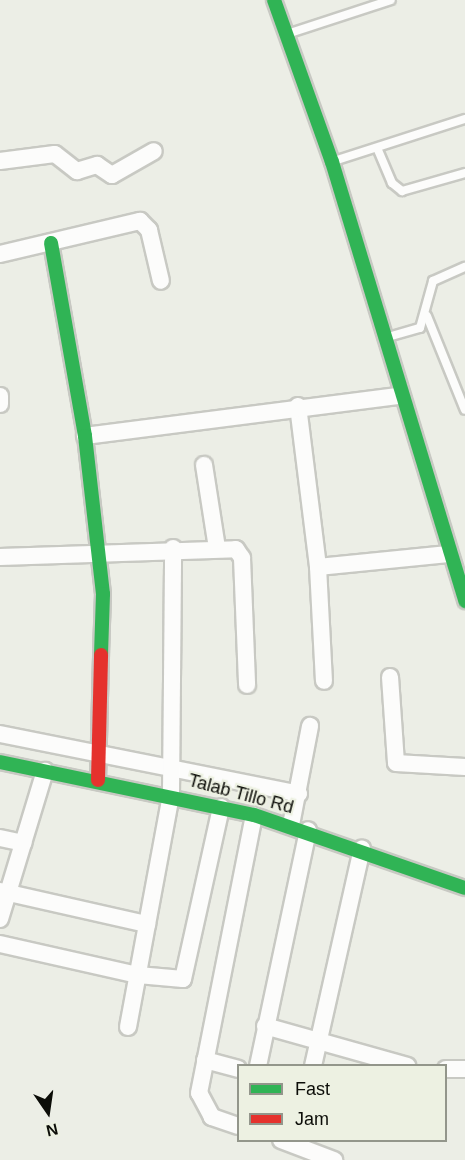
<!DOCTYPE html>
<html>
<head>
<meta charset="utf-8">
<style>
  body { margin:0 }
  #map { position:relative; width:465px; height:1160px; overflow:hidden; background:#eceee6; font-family:Helvetica,sans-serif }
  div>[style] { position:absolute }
  .roads { filter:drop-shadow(2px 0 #c8c9c3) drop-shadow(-2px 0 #c8c9c3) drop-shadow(0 2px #c8c9c3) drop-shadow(0 -2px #c8c9c3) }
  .lane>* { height:8px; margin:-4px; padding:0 4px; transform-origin:4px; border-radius:4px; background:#fcfcfb }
  .street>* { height:16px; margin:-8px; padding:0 8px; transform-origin:8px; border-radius:8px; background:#fcfcfb }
  .fast>* { height:14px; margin:-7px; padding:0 7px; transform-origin:7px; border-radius:7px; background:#30b455 }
  .jam>* { height:14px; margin:-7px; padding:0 7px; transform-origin:7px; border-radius:7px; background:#e5322d }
  span { translate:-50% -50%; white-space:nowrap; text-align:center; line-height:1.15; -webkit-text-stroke:4.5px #edf1e2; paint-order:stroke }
  .street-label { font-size:18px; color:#0c0d08 }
  .legend { position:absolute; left:237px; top:1064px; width:210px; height:78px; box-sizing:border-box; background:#edf1e2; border:2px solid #93968b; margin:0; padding:8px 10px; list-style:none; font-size:18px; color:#0c0d08 }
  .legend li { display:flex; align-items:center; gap:12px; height:30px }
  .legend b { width:30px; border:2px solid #93968b }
  .north { position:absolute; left:18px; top:1082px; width:60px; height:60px; -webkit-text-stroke:4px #edf1e2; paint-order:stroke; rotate:167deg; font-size:16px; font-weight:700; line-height:24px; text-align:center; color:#0c0d08 }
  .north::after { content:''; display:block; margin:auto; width:21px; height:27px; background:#0c0d08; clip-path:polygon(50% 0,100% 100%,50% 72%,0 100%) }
</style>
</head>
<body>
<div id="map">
  <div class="roads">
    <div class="lane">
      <i style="left:287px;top:34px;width:109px;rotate:-18.1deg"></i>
      <i style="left:378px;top:150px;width:36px;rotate:67deg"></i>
      <i style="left:392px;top:183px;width:13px;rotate:39deg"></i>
      <i style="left:402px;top:191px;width:66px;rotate:-15.9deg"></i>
      <i style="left:334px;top:161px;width:138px;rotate:-17.8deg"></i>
      <i style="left:427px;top:316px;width:101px;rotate:68deg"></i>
      <i style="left:388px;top:337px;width:33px;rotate:-16deg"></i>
      <i style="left:420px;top:328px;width:49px;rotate:-74.5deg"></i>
      <i style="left:433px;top:281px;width:35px;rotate:-24deg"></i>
    </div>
    <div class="street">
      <i style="left:0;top:161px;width:55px;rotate:-7.3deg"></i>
      <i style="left:55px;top:154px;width:28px;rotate:38deg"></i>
      <i style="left:77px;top:171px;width:21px;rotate:-17deg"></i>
      <i style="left:97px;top:165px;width:18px;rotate:34deg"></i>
      <i style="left:112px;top:175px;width:48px;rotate:-29.7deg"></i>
      <i style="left:0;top:254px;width:144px;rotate:-13.3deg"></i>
      <i style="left:140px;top:221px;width:13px;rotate:45deg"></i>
      <i style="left:149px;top:230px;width:52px;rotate:76.8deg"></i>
      <i style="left:0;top:396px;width:8px;rotate:90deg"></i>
      <i style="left:298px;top:406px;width:162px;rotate:82.9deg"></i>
      <i style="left:318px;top:567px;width:114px;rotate:87deg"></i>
      <i style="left:85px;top:436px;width:317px;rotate:-7.3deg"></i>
      <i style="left:204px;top:465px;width:84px;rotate:81.1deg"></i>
      <i style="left:0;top:557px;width:236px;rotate:-1.9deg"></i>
      <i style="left:236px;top:549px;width:11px;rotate:56deg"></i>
      <i style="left:242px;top:558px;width:127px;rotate:87.7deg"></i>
      <i style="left:318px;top:567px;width:131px;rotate:-5.7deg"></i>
      <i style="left:390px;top:677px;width:86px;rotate:86deg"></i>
      <i style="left:396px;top:763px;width:69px;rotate:3.3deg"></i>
      <i style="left:0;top:734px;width:305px;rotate:11.3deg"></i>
      <i style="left:291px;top:825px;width:101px;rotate:-79.1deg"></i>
      <i style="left:0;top:838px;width:24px;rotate:12deg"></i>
      <i style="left:0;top:891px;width:151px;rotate:12.7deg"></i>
      <i style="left:0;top:919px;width:155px;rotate:-73.1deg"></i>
      <i style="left:0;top:944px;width:141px;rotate:12.7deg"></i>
      <i style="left:138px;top:975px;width:45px;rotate:5.1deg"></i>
      <i style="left:183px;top:979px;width:176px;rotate:-77.5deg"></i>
      <i style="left:265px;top:1026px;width:148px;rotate:15.7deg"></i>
      <i style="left:128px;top:1027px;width:237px;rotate:-79.5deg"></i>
      <i style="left:171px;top:794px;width:246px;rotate:-89.5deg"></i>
      <i style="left:205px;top:1060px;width:34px;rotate:15deg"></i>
      <i style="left:258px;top:1066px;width:241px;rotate:-78deg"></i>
      <i style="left:313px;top:1066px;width:223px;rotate:-77.3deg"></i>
      <i style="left:446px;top:1069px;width:19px"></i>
      <i style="left:238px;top:1126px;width:28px;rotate:-161deg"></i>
      <i style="left:212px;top:1117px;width:27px;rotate:-118deg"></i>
      <i style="left:199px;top:1093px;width:283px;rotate:-78.8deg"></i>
      <i style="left:281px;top:1140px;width:57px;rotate:20.7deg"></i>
    </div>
    <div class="fast">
      <i style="left:274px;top:0;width:172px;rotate:70.3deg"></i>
      <i style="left:332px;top:162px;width:459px;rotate:73.1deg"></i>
      <i style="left:51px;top:243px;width:196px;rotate:80deg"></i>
      <i style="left:85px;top:436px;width:159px;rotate:83.5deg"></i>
      <i style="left:103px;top:594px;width:61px;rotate:91.9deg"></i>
      <i style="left:0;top:762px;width:259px;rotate:11.8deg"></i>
      <i style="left:254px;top:815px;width:223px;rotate:19.1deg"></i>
    </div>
    <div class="jam">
      <i style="left:98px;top:780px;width:125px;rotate:-88.6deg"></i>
    </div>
  </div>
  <div class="street-label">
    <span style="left:241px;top:794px;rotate:15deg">Talab Tillo Rd</span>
  </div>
  <ul class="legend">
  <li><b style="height:8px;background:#30b455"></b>Fast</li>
  <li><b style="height:8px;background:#e5322d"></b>Jam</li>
  </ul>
  <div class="north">N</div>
</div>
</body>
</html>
